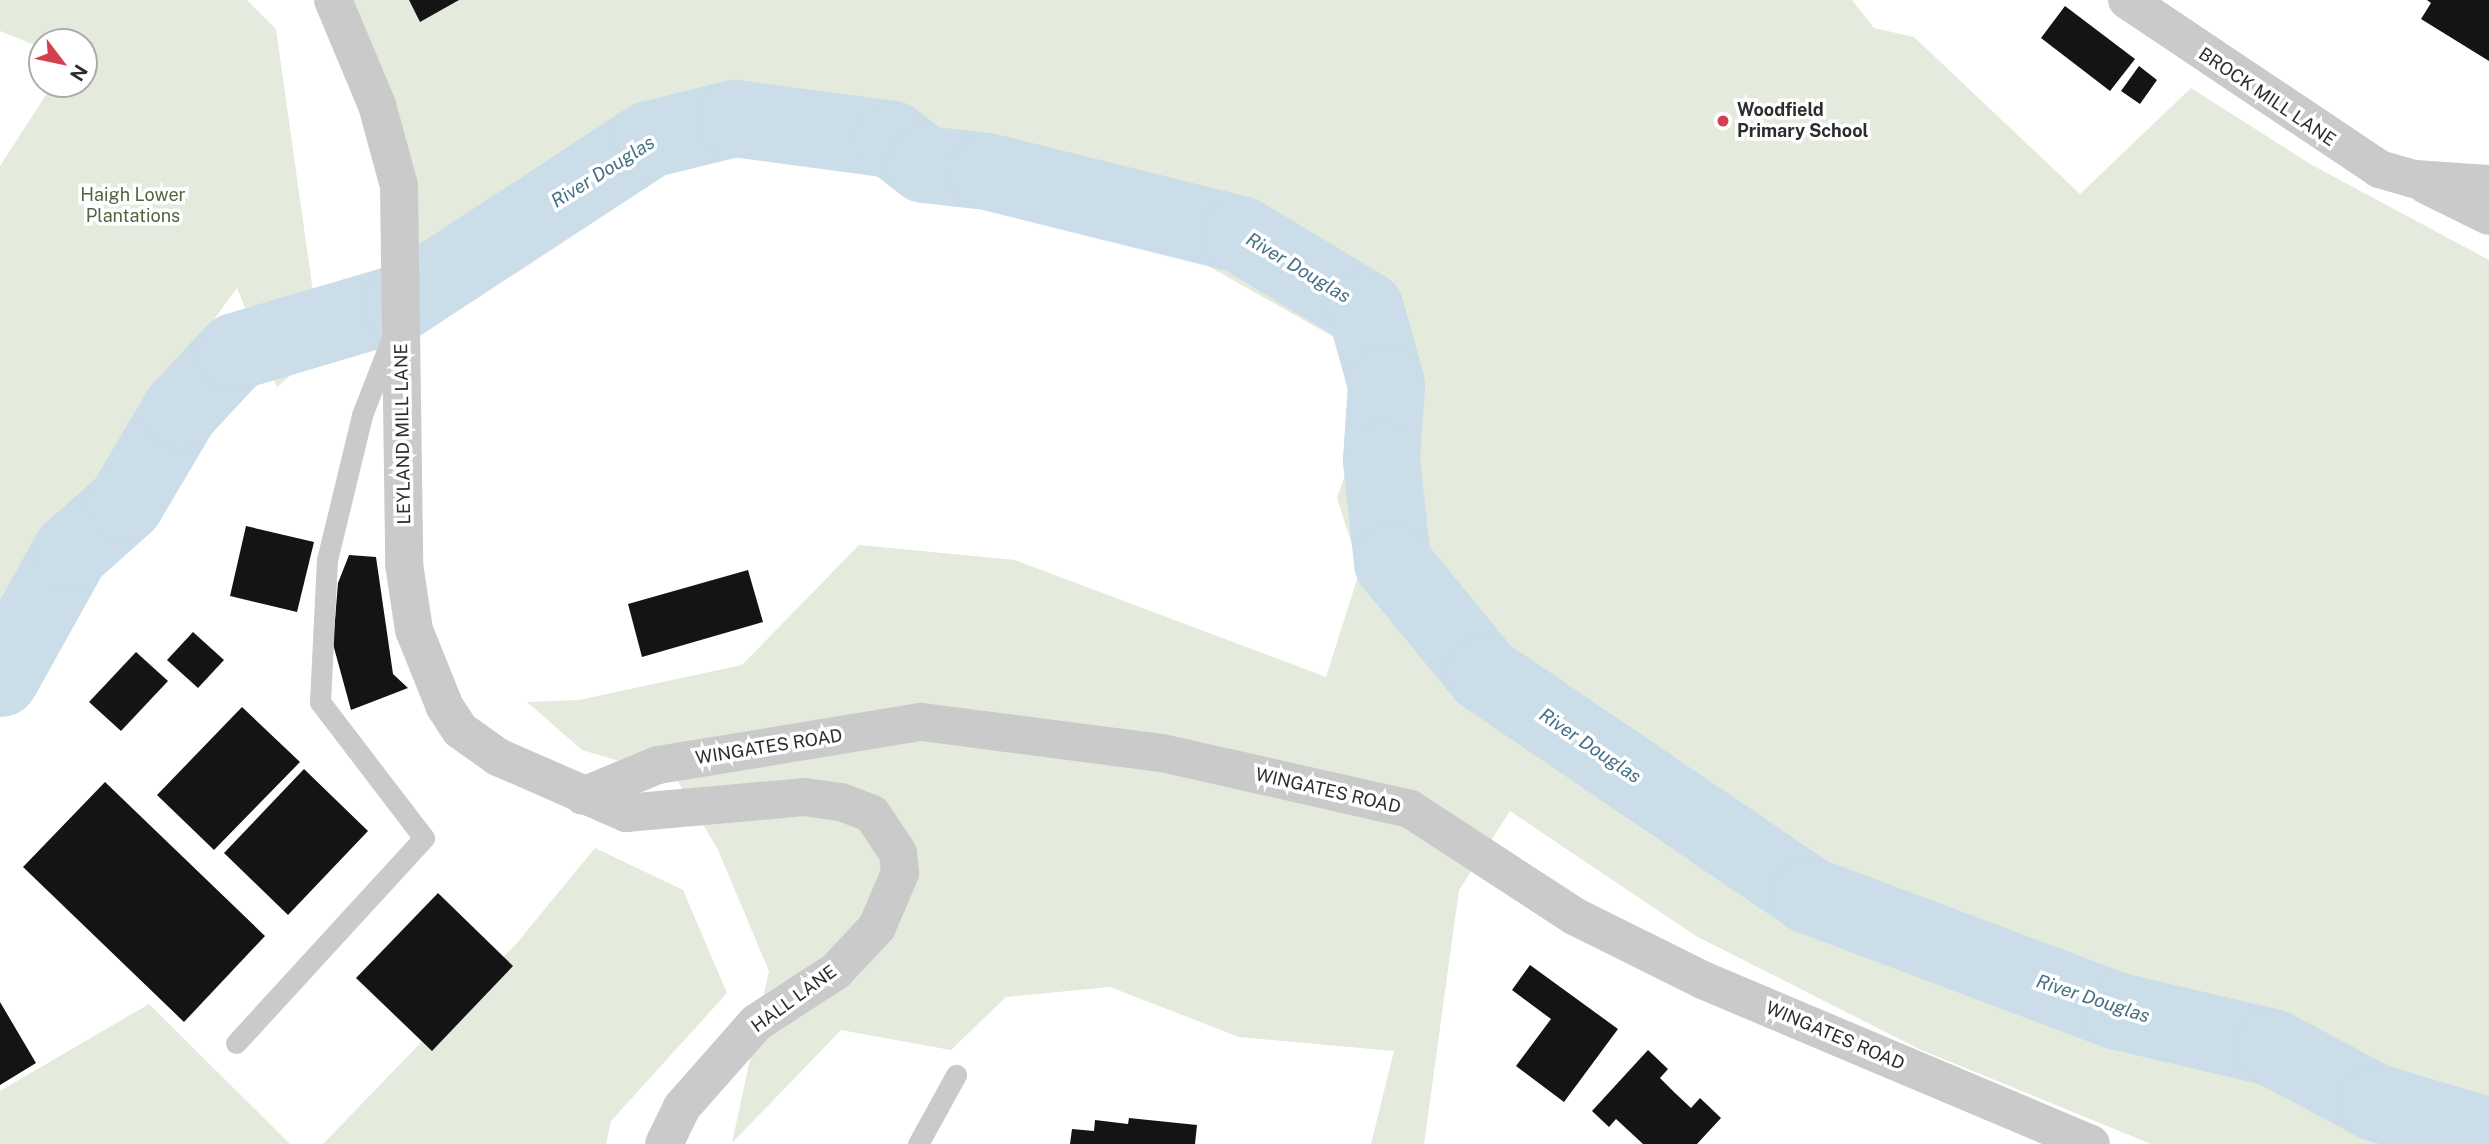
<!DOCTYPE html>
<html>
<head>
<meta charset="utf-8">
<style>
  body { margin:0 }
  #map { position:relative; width:2489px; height:1144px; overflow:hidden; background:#fff; font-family:"Public Sans",sans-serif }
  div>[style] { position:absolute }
  .green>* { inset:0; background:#e4eadc }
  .river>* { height:77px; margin:-38.5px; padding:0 38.5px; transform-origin:38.5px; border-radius:38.5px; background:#cadde8 }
  .building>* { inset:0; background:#141414 }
  .service>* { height:21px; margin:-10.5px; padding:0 10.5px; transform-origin:10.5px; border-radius:10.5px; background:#cacaca }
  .minor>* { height:38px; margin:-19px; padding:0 19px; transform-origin:19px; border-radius:19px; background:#cacaca }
  .dots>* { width:19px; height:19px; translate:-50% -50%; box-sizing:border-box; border:4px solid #fff; border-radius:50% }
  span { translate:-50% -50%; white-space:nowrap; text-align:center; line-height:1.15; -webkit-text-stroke:7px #fff; paint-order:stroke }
  .street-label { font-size:18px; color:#2d2d2d }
  .poi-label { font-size:18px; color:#2d2d2d; font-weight:700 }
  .left { translate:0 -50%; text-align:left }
  .park-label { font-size:18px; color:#52643f }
  .water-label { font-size:19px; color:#447087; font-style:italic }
  .north { position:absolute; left:28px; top:28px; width:70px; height:70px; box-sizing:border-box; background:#fff; border:2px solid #ababab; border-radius:50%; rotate:122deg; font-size:19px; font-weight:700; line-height:28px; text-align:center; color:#2d2d2d }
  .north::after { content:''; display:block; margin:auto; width:24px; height:32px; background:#d34151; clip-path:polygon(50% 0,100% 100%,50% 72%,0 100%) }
</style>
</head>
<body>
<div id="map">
  <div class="green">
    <i style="clip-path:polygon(0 0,247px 0,276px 29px,321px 349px,277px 387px,237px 288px,0 611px,0 166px,53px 84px,84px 84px,84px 42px,42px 42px,42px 48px,0 31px)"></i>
    <i style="clip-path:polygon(353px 0,1852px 0,1874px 28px,1914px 37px,2080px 194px,2191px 88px,2312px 165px,2489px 260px,2489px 1144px,2151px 1144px,1919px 1049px,1696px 936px,1510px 811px,1459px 890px,1424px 1144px,1371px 1144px,1394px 1051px,1239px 1037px,1110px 987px,1006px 997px,951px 1050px,841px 1030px,732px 1143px,769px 971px,718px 850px,676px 778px,582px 750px,527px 702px,579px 700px,742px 665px,859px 545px,1015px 560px,1326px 677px,1360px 570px,1337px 498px,1383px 365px,1097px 203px,744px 148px,702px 153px,412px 255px)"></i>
    <i style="clip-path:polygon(595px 848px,683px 890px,727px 993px,611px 1121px,606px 1144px,323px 1144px,517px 943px)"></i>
    <i style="clip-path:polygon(149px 1004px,290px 1144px,0 1144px,0 1091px)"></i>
  </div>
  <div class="river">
    <i style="left:0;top:678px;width:144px;rotate:-60.9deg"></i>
    <i style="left:70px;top:552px;width:74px;rotate:-41.7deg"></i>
    <i style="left:125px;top:503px;width:108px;rotate:-59.4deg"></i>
    <i style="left:180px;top:410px;width:81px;rotate:-47deg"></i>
    <i style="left:235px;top:351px;width:172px;rotate:-16.5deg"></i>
    <i style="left:400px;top:302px;width:298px;rotate:-33.2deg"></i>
    <i style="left:649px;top:139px;width:88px;rotate:-13.9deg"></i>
    <i style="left:734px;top:118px;width:159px;rotate:7.6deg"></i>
    <i style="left:892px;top:139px;width:41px;rotate:38deg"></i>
    <i style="left:924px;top:164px;width:63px;rotate:6.3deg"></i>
    <i style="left:987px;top:171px;width:261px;rotate:14deg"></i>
    <i style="left:1240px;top:234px;width:146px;rotate:31deg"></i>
    <i style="left:1365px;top:309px;width:78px;rotate:74.4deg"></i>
    <i style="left:1386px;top:384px;width:76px;rotate:93.8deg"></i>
    <i style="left:1381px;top:460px;width:103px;rotate:83.8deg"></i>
    <i style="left:1392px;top:562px;width:145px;rotate:50.6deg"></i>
    <i style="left:1484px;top:674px;width:393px;rotate:34.2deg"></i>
    <i style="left:1809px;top:895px;width:330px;rotate:20.6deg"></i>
    <i style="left:2118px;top:1011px;width:158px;rotate:13.2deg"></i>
    <i style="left:2272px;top:1047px;width:117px;rotate:28.1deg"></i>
    <i style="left:2375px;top:1102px;width:119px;rotate:16.6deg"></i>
  </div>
  <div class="building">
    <i style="clip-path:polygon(409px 0,459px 0,420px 22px)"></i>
    <i style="clip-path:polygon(2427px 0,2489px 0,2489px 61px,2421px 19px,2431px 3px)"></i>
    <i style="clip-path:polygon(2065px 6px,2135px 59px,2110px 91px,2041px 38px)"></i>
    <i style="clip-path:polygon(2139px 66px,2157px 80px,2140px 104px,2121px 91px)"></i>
    <i style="clip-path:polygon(246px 526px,314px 542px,297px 612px,230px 596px)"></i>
    <i style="clip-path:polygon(349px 555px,376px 557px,393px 674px,408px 688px,351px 710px,333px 644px,338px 583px)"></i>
    <i style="clip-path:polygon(748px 570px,763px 622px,642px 657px,628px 604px)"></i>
    <i style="clip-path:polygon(193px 632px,224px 660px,198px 688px,167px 660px)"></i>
    <i style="clip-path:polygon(136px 652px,168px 681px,121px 731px,89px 702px)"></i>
    <i style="clip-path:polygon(242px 707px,300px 762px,214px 850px,157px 795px)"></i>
    <i style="clip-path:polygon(304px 769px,368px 831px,288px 915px,224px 853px)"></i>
    <i style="clip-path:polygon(105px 782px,265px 936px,184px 1022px,23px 867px)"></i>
    <i style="clip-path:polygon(438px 893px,513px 966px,432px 1051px,356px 978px)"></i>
    <i style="clip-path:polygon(1530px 965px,1618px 1029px,1564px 1102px,1516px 1066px,1551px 1019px,1512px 990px)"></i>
    <i style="clip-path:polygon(0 1002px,36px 1063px,0 1085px)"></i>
    <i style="clip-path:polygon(1648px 1050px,1668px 1069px,1660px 1078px,1675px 1093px,1691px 1108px,1700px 1098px,1721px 1118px,1697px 1144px,1643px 1144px,1616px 1119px,1609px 1127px,1592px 1111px)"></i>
    <i style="clip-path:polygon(1129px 1118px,1197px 1125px,1195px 1144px,1070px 1144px,1072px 1129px,1094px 1131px,1095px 1120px,1128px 1124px)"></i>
  </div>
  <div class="service">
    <i style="left:236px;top:1043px;width:278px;rotate:-47.5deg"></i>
    <i style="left:424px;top:838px;width:171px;rotate:-127.4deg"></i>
    <i style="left:320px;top:702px;width:142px;rotate:-87.2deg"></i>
    <i style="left:327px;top:560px;width:149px;rotate:-76.4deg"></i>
    <i style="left:362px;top:415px;width:83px;rotate:-68.7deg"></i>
    <i style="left:918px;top:1144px;width:79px;rotate:-61.2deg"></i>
  </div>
  <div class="minor">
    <i style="left:333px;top:0;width:114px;rotate:67.3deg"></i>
    <i style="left:377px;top:105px;width:84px;rotate:74.8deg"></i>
    <i style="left:399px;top:186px;width:378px;rotate:89.2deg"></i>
    <i style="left:404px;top:564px;width:67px;rotate:81.4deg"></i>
    <i style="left:414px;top:630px;width:83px;rotate:68.1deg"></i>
    <i style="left:445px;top:707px;width:27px;rotate:57deg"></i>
    <i style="left:460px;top:730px;width:47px;rotate:35.4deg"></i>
    <i style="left:498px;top:757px;width:140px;rotate:23.6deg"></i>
    <i style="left:626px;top:813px;width:179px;rotate:-5.1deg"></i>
    <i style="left:804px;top:797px;width:37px;rotate:8deg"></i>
    <i style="left:841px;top:802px;width:33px;rotate:21deg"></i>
    <i style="left:872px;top:814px;width:47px;rotate:56.3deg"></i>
    <i style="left:898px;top:853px;width:20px;rotate:84deg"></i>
    <i style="left:900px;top:873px;width:59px;rotate:113.1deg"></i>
    <i style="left:877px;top:927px;width:60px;rotate:133deg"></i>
    <i style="left:836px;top:971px;width:95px;rotate:147deg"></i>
    <i style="left:756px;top:1023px;width:112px;rotate:131.4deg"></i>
    <i style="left:682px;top:1107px;width:41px;rotate:115.9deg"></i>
    <i style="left:2127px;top:0;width:303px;rotate:33.8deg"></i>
    <i style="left:2379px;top:169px;width:37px;rotate:16deg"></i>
    <i style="left:2415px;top:179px;width:74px;rotate:3.9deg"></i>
    <i style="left:2426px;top:185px;width:70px;rotate:26.2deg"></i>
    <i style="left:583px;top:796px;width:81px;rotate:-22.5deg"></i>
    <i style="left:658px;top:765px;width:267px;rotate:-9.3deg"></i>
    <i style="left:922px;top:722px;width:242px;rotate:7.4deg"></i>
    <i style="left:1162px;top:753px;width:254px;rotate:12.7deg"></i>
    <i style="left:1410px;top:809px;width:196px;rotate:33.1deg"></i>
    <i style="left:1574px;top:916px;width:146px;rotate:26.4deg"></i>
    <i style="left:1705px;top:981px;width:419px;rotate:22.9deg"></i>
  </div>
  <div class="dots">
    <i style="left:1723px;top:121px;background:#d34151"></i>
  </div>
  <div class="street-label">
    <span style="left:2267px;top:97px;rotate:34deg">BROCK MILL LANE</span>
    <span style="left:403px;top:434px;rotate:-91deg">LEYLAND MILL LANE</span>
    <span style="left:769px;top:747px;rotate:-9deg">WINGATES ROAD</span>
    <span style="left:1328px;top:791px;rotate:13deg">WINGATES ROAD</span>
    <span style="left:794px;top:999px;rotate:-36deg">HALL LANE</span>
    <span style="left:1835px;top:1036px;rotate:23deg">WINGATES ROAD</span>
  </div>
  <div class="poi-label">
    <span class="left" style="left:1737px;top:121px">Woodfield<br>Primary School</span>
  </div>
  <div class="park-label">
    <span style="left:133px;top:206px">Haigh Lower<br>Plantations</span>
  </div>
  <div class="water-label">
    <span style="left:603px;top:172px;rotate:-32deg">River Douglas</span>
    <span style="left:1298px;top:268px;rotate:31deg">River Douglas</span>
    <span style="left:1590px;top:746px;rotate:34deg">River Douglas</span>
    <span style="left:2093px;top:999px;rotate:18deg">River Douglas</span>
  </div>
  <div class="north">N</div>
</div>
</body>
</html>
